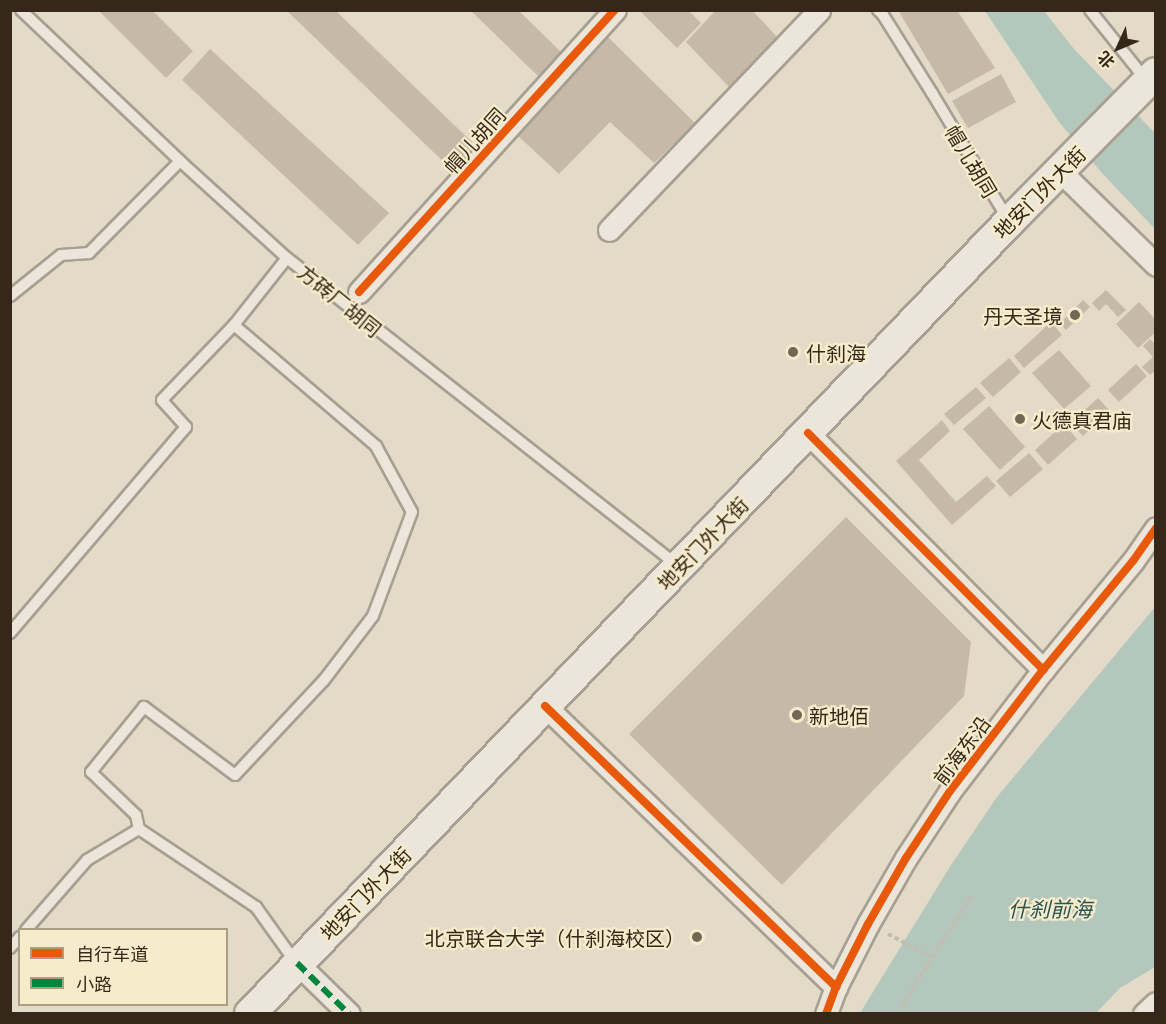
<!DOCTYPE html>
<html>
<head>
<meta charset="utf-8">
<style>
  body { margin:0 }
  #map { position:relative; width:1166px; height:1024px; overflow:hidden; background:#e3dbc7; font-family:Georgia,"Noto Sans SC",serif }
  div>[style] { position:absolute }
  .water>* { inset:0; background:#b4c7bc }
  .building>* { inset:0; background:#c7b9a8 }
  .path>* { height:4px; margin-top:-2px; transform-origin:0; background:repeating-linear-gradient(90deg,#c3bcb1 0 4.5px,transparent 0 7.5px) }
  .roads { filter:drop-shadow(2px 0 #a79f91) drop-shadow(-2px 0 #a79f91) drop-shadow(0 2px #a79f91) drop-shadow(0 -2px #a79f91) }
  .lane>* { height:10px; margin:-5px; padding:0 5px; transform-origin:5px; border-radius:5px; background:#ebe6d9 }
  .street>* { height:21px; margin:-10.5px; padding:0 10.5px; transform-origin:10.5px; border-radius:10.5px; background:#ebe6d9 }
  .secondary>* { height:30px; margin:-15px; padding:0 15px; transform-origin:15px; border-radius:15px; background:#ebe6d9 }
  .quiet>* { height:6px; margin-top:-3px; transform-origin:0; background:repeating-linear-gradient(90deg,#00873e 0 12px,transparent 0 18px) }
  .cycleway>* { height:8px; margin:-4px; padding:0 4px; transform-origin:4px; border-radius:4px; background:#e8590c }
  .dots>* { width:16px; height:16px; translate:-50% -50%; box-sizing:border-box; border:3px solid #f6ebcb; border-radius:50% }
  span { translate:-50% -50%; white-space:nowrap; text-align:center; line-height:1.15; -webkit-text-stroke:4.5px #f6ebcb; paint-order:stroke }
  .street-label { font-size:20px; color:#35281a }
  .poi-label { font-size:20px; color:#35281a }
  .right { translate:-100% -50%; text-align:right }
  .left { translate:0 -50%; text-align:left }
  .water-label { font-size:21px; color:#295554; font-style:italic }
  .frame { position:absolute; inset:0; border:12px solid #35281a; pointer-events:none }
  .legend { position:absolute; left:18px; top:928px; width:210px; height:78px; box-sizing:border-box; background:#f6ebcb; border:2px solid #a99d84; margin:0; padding:8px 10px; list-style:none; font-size:18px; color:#35281a }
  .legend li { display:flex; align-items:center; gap:12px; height:30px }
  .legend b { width:30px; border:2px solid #a99d84 }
  .north { position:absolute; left:1088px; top:18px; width:60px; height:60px; -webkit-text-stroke:4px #f6ebcb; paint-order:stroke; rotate:226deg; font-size:16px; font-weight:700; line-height:24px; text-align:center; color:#35281a }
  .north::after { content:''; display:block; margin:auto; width:21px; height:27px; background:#35281a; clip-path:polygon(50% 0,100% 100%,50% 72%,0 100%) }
</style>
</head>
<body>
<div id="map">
  <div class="water">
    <i style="clip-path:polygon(985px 11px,1044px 11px,1074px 49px,1155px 133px,1155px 229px,1101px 172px,1059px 122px)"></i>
    <i style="clip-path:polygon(1155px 607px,1155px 967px,1120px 988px,1096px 1013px,860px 1013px,951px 865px,997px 797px)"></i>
  </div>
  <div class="building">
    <i style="clip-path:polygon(98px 10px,152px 10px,193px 51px,166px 78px)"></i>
    <i style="clip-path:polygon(286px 10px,335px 10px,475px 145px,451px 169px)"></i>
    <i style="clip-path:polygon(470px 10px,518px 10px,561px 52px,538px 76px)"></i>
    <i style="clip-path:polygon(639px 10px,688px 10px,701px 23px,677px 48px)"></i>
    <i style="clip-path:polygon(716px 10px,752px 10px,777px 37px,729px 87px,686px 42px)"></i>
    <i style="clip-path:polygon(898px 10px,957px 10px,995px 68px,948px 94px)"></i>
    <i style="clip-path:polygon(608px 37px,695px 123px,654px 163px,610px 122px,559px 174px,517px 135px)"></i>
    <i style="clip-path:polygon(210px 49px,389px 213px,358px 245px,182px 80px)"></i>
    <i style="clip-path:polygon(1001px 74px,1016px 102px,968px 128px,952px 101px)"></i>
    <i style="clip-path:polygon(1106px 290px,1126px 310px,1118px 317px,1106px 304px,1099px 311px,1092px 303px)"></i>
    <i style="clip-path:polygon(1083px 300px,1090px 307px,1066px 330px,1060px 323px)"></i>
    <i style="clip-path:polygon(1139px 302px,1156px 320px,1156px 332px,1138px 348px,1116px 324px)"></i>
    <i style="clip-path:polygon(1051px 322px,1062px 335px,1024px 368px,1014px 356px)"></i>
    <i style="clip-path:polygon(1150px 339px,1156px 345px,1156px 370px,1150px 375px,1142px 367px,1153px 357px,1143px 346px)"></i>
    <i style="clip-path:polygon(1059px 350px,1091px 386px,1064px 409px,1032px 373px)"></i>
    <i style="clip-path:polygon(1009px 358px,1021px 372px,993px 397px,980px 383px)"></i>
    <i style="clip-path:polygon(1136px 364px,1147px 376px,1119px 402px,1108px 390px)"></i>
    <i style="clip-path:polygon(976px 387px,986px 398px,954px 425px,944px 414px)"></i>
    <i style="clip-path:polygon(1098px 398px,1110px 411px,1083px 436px,1070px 423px)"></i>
    <i style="clip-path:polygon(989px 406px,1025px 447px,1000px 470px,963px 429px)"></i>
    <i style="clip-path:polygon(942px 420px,950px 431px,919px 460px,956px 502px,987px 476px,996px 486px,952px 525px,896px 461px)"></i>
    <i style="clip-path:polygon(1064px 424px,1077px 439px,1048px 465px,1035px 450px)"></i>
    <i style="clip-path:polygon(1029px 453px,1043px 469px,1010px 497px,996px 481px)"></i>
    <i style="clip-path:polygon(846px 517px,971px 642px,964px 696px,782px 885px,629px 734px)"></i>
  </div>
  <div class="path">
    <i style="left:888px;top:934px;width:50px;rotate:27.6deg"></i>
    <i style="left:932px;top:957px;width:75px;rotate:-56.9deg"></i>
    <i style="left:900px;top:1009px;width:61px;rotate:-58.4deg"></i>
  </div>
  <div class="roads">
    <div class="lane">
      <i style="left:21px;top:10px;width:219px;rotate:43.5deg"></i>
      <i style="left:180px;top:161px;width:144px;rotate:42.2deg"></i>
      <i style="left:287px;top:258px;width:495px;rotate:38.2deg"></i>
      <i style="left:878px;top:10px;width:7px;rotate:45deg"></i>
      <i style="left:883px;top:15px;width:92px;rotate:57.9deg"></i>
      <i style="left:932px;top:93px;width:149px;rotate:59deg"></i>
      <i style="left:1090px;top:10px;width:90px;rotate:51.3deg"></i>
      <i style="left:10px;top:296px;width:65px;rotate:-38.8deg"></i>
      <i style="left:61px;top:255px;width:28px;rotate:-4deg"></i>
      <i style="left:89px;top:253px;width:129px;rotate:-45.3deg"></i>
      <i style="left:234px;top:325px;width:187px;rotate:40.4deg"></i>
      <i style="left:376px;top:446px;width:75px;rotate:61.4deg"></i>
      <i style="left:412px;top:512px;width:111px;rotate:110.6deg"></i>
      <i style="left:373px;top:616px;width:81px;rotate:127.4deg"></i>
      <i style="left:324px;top:680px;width:130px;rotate:133.1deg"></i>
      <i style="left:235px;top:775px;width:114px;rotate:-143.2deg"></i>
      <i style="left:144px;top:707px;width:84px;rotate:129.2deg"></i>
      <i style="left:91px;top:772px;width:62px;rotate:43.7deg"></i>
      <i style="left:136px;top:815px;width:14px;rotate:78deg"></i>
      <i style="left:139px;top:829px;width:141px;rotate:33.7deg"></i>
      <i style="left:256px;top:907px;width:69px;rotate:54.5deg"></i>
      <i style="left:10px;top:633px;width:271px;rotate:-49.5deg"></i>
      <i style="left:186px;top:427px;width:36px;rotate:-132deg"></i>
      <i style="left:162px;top:400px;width:104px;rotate:-46.2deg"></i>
      <i style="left:234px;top:325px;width:85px;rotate:-51.7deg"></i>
      <i style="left:26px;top:930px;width:93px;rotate:-48.9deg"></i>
      <i style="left:87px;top:860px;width:61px;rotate:-30.8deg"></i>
      <i style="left:10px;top:948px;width:15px;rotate:-48deg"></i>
    </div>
    <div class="street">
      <i style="left:1060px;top:171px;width:134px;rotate:44.4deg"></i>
      <i style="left:609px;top:230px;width:304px;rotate:-46.3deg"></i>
      <i style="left:359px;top:292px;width:381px;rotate:-47.8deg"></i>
      <i style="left:808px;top:433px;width:334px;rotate:45.2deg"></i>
      <i style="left:545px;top:706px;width:405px;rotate:44deg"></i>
      <i style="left:297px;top:963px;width:73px;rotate:44.4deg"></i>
      <i style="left:826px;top:1014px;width:29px;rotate:-70deg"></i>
      <i style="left:836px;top:987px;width:71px;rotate:-63.1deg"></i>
      <i style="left:868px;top:924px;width:76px;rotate:-60.1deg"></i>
      <i style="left:906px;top:858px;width:80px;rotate:-56.7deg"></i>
      <i style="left:950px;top:791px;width:153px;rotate:-52.5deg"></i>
      <i style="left:1043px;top:670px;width:141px;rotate:-50.5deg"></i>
      <i style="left:1133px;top:561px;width:40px;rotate:-55.1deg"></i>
      <i style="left:1144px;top:1014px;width:16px;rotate:-43deg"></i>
    </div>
    <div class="secondary">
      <i style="left:250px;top:1014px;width:1097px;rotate:-46.22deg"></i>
      <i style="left:1009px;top:222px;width:209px;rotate:-45.4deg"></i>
    </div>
  </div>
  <div class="quiet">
    <i style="left:297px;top:963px;width:73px;rotate:44.4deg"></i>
  </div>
  <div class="cycleway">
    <i style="left:359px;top:292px;width:381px;rotate:-47.8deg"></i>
    <i style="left:808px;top:433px;width:334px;rotate:45.2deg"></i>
    <i style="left:545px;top:706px;width:405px;rotate:44deg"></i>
    <i style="left:826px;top:1014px;width:29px;rotate:-70deg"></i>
    <i style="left:836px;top:987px;width:71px;rotate:-63.1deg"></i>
    <i style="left:868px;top:924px;width:76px;rotate:-60.1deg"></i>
    <i style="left:906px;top:858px;width:80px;rotate:-56.7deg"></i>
    <i style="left:950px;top:791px;width:153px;rotate:-52.5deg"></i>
    <i style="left:1043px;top:670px;width:141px;rotate:-50.5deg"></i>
    <i style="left:1133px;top:561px;width:40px;rotate:-55.1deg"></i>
  </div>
  <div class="dots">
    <i style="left:1075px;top:315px;background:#726757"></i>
    <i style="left:793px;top:352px;background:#726757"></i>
    <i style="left:1020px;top:419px;background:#726757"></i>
    <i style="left:797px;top:715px;background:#726757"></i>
    <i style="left:697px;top:937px;background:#726757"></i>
  </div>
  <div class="street-label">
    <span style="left:474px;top:140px;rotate:-48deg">帽儿胡同</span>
    <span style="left:972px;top:161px;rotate:59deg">帽儿胡同</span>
    <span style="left:1039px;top:192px;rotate:-45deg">地安门外大街</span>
    <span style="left:340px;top:300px;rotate:39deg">方砖厂胡同</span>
    <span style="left:702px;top:543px;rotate:-46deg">地安门外大街</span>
    <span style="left:961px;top:750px;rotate:-53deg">前海东沿</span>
    <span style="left:365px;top:893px;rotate:-46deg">地安门外大街</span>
  </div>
  <div class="poi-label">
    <span class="right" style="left:1063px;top:315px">丹天圣境</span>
    <span class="left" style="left:806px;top:352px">什刹海</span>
    <span class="left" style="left:1032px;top:419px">火德真君庙</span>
    <span class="left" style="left:809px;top:715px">新地佰</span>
    <span class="right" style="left:685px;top:937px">北京联合大学（什刹海校区）</span>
  </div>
  <div class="water-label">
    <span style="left:1050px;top:908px">什刹前海</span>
  </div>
  <div class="frame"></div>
  <ul class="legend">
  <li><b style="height:8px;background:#e8590c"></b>自行车道</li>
  <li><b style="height:8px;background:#00873e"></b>小路</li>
  </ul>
  <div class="north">北</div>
</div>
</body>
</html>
